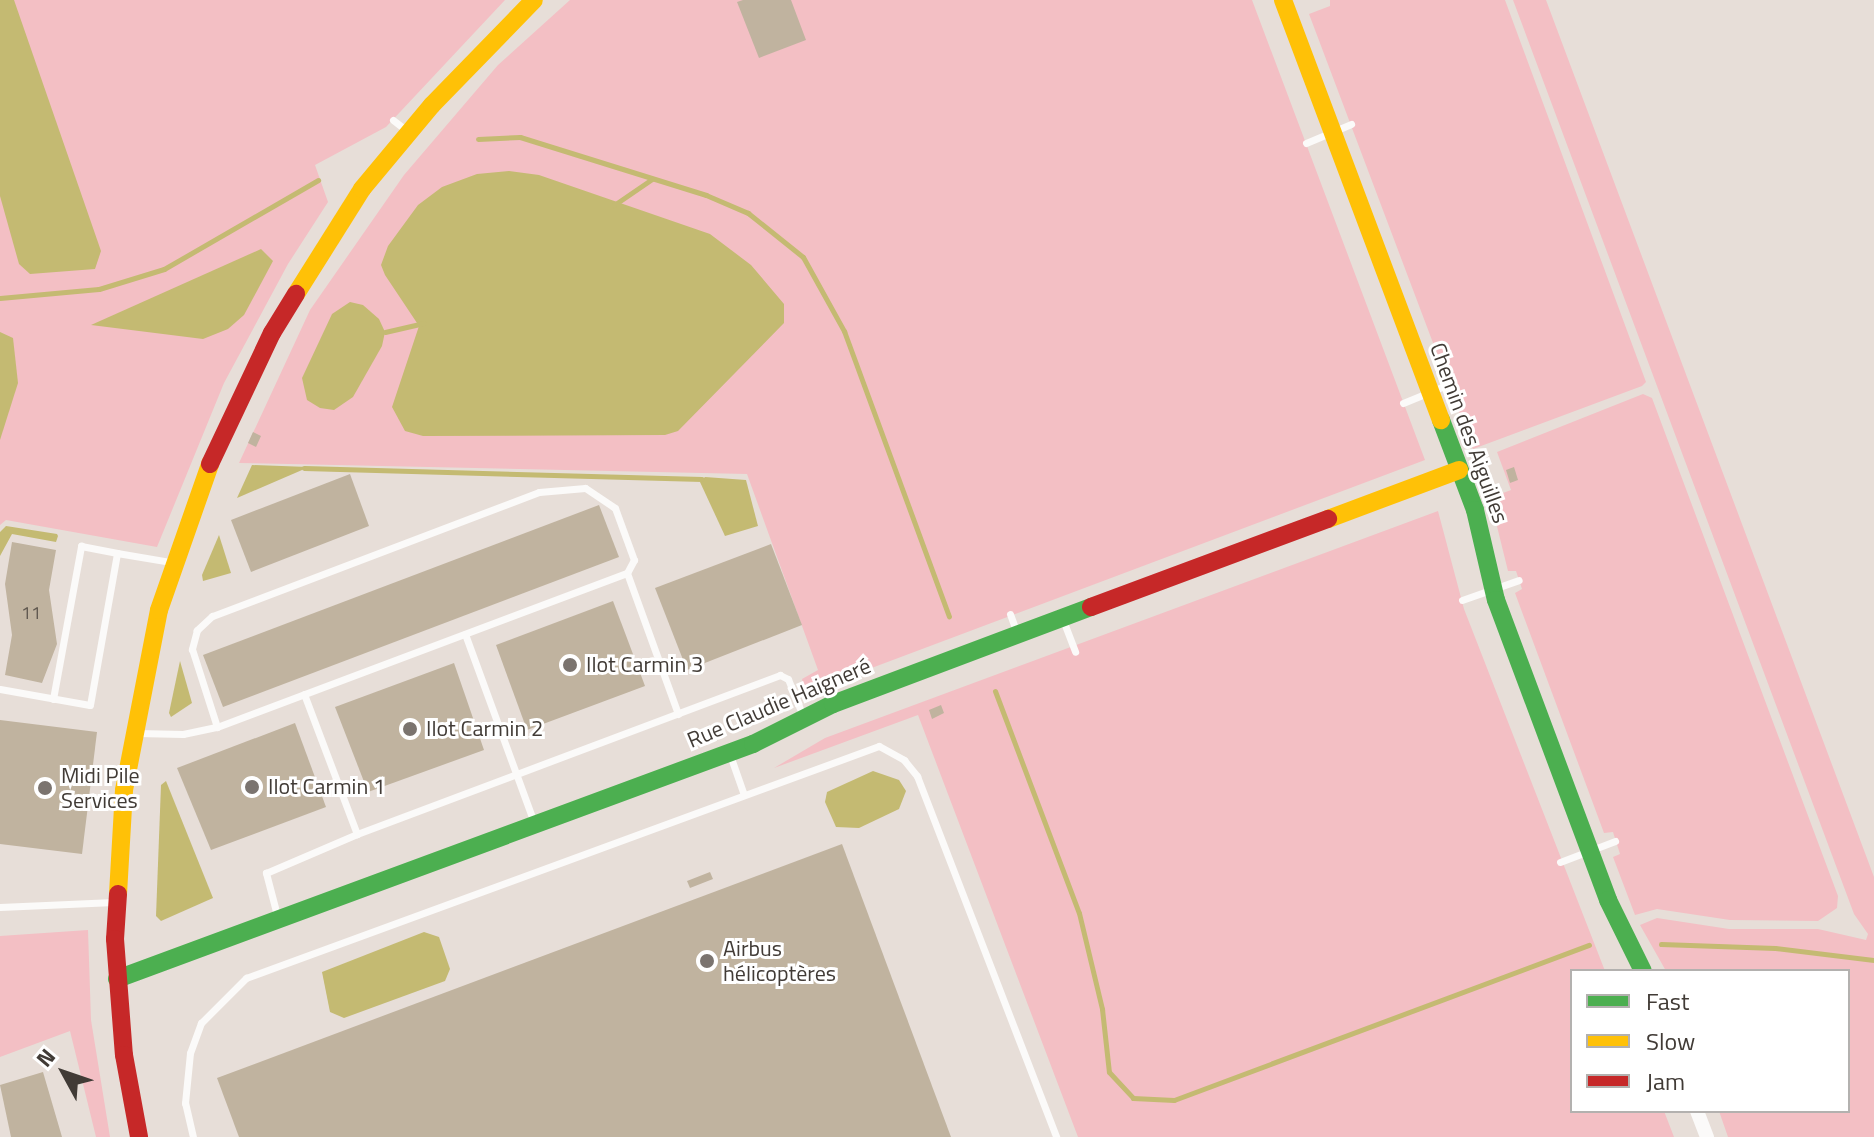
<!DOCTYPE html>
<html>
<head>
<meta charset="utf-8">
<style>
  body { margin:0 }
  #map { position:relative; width:1874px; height:1137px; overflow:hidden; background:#e7ded8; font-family:"Titillium Web",sans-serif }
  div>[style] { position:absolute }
  .green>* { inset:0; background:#f3bfc4 }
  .water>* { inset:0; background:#c4ba72 }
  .stream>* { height:5px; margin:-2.5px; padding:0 2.5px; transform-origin:2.5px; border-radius:2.5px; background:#c4ba72 }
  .building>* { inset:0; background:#c0b39f }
  .lane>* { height:7px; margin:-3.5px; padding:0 3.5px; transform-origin:3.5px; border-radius:3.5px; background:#fbfaf9 }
  .street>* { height:14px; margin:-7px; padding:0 7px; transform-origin:7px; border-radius:7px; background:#fbfaf9 }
  .fast>* { height:18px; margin:-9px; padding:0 9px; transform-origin:9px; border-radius:9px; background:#4caf50 }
  .slow>* { height:18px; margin:-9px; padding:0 9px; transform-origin:9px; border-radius:9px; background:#ffc107 }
  .jam>* { height:18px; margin:-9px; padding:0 9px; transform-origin:9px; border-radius:9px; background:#c62828 }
  .dots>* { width:22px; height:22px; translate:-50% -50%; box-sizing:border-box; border:4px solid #fff; border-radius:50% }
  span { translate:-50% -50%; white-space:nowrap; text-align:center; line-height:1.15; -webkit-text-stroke:6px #fff; paint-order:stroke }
  .number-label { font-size:18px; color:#615950 }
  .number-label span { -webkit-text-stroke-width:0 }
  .street-label { font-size:22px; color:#413b36 }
  .poi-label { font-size:22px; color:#413b36 }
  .left { translate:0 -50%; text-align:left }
  .legend { position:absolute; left:1570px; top:969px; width:280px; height:144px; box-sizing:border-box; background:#fff; border:2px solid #b3b1af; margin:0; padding:10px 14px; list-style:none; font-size:24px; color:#413b36 }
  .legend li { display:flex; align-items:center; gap:16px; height:40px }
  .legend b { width:40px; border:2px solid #b3b1af }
  .north { position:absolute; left:24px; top:1033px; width:80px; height:80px; -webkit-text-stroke:6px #fff; paint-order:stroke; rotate:310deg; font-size:22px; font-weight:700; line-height:32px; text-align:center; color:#413b36 }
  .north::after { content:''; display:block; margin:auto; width:28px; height:36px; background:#413b36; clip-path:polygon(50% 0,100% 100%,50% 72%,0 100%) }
</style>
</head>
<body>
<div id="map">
  <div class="green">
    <i style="clip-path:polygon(0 0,505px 0,386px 127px,315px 165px,328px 202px,288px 264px,224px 383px,157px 547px,6px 520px,0 525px)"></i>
    <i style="clip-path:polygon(570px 0,1252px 0,1425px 460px,805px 693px,802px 679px,818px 670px,747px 474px,239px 463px,310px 310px,404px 175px,498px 65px)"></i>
    <i style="clip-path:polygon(1330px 0,1505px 0,1646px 382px,1642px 386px,1473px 449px,1309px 14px,1330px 6px)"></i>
    <i style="clip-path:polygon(1513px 0,1546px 0,1874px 877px,1874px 1137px,1728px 1137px,1719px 1111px,1848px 1111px,1848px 971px,1666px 971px,1640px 925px,1657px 918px,1729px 929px,1818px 929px,1866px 940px,1868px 934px,1854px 914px)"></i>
    <i style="clip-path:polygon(1643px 394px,1652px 398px,1838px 896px,1837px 908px,1818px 921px,1730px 920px,1657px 909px,1635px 915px,1613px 857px,1620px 854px,1613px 832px,1604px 833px,1515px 593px,1522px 589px,1516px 571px,1508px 571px,1490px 498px,1511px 490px,1497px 452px)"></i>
    <i style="clip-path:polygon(1438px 511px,1464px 609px,1605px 971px,1572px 971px,1572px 1111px,1664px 1111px,1674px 1137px,1078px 1137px,918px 715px,774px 768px,825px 738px)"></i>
    <i style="clip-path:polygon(88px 930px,91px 1020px,110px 1137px,96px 1137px,70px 1031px,0 1057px,0 936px)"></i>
  </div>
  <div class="water">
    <i style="clip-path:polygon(0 0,14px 0,101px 251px,95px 269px,30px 274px,19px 264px,0 196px)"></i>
    <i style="clip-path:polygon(509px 171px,539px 175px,710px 234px,751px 265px,784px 304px,784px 323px,678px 431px,665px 435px,423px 436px,405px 431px,392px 407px,419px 326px,385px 275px,381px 265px,388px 246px,418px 205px,442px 187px,477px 174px)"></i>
    <i style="clip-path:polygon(261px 249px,273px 261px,244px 315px,228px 329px,203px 339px,91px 325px)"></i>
    <i style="clip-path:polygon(350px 302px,363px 305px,379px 319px,385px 332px,382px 346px,353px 397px,334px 410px,320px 408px,307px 400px,302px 378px,332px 314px)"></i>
    <i style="clip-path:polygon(0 332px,13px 338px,18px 383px,0 440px)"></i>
    <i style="clip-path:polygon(252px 465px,309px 467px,237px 498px)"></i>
    <i style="clip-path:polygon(705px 477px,746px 480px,758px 526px,725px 536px,700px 482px)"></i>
    <i style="clip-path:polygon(6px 526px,57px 534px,58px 536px,56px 542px,12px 534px,0 556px,0 532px)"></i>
    <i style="clip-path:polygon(219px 535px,231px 573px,203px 581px,202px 575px)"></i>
    <i style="clip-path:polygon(180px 661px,192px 703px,171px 717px,169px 713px)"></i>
    <i style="clip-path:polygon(873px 771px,899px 780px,906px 791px,899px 809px,859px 828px,836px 827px,825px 802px,827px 792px)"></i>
    <i style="clip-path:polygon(166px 781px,213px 898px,161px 921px,156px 916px,161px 785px)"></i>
    <i style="clip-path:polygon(424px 932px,439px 937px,450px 969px,445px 981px,344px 1018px,330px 1012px,322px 972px)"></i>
  </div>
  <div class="stream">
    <i style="left:478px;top:139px;width:42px;rotate:-2.7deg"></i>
    <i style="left:520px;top:137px;width:195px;rotate:17.3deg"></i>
    <i style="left:706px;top:195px;width:46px;rotate:23.2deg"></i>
    <i style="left:748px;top:213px;width:70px;rotate:38.7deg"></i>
    <i style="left:803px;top:257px;width:85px;rotate:61deg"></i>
    <i style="left:844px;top:331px;width:304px;rotate:69.8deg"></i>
    <i style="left:614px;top:205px;width:46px;rotate:-34.4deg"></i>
    <i style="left:0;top:298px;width:99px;rotate:-5.2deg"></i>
    <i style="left:99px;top:289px;width:68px;rotate:-17.1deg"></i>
    <i style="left:164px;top:269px;width:178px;rotate:-30deg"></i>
    <i style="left:385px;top:332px;width:40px;rotate:-13deg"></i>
    <i style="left:304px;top:468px;width:398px;rotate:1.6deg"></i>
    <i style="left:995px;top:691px;width:237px;rotate:69.3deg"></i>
    <i style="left:1079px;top:913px;width:99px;rotate:76.5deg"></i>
    <i style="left:1102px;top:1009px;width:63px;rotate:83.7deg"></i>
    <i style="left:1109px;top:1072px;width:35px;rotate:47deg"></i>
    <i style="left:1133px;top:1098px;width:41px;rotate:2.8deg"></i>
    <i style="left:1174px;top:1100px;width:443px;rotate:-20.5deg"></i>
    <i style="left:1661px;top:944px;width:114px;rotate:2deg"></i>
    <i style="left:1775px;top:948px;width:100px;rotate:6.9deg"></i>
  </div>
  <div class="building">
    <i style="clip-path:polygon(743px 0,791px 0,806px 40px,759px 58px,737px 2px)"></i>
    <i style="clip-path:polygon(253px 432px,261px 436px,256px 447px,248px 443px)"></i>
    <i style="clip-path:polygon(1514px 467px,1518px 480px,1510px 483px,1506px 470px)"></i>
    <i style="clip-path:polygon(350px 474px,369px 526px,251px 572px,231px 520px)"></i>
    <i style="clip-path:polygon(599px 505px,619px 557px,223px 707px,203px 655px)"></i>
    <i style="clip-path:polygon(12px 542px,56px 550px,49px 590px,57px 644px,42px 683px,5px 675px,12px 635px,5px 584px)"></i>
    <i style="clip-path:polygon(771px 544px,802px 625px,687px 670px,655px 588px)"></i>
    <i style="clip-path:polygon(613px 601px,645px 686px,527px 730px,496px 645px)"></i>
    <i style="clip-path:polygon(454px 663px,484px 750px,368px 792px,335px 707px)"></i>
    <i style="clip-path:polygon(941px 705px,944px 713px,932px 719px,929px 710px)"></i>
    <i style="clip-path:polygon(0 720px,97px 732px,82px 854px,0 844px)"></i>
    <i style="clip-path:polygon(295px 723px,326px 807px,211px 850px,177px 768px)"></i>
    <i style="clip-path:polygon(842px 844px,951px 1137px,239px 1137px,217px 1078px)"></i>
    <i style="clip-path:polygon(710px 872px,713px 879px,690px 888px,687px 881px)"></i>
    <i style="clip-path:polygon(43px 1072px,62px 1137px,11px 1137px,0 1085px)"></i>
  </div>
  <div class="lane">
    <i style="left:393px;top:120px;width:18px;rotate:38deg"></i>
    <i style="left:1306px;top:143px;width:49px;rotate:-22.9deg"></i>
    <i style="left:1403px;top:403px;width:50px;rotate:-22.4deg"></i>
    <i style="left:627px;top:573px;width:150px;rotate:70.1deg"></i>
    <i style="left:1462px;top:600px;width:60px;rotate:-19.3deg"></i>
    <i style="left:1010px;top:614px;width:20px;rotate:70deg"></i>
    <i style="left:1063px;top:620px;width:34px;rotate:69deg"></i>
    <i style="left:465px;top:634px;width:201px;rotate:69.9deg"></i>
    <i style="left:0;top:689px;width:91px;rotate:10.1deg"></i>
    <i style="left:90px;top:705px;width:154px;rotate:-79.9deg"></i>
    <i style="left:117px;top:553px;width:55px;rotate:9.5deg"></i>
    <i style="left:304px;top:694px;width:150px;rotate:69.3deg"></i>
    <i style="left:53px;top:699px;width:156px;rotate:-79.6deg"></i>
    <i style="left:81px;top:546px;width:37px;rotate:11deg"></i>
    <i style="left:137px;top:733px;width:46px;rotate:1.2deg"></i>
    <i style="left:183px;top:734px;width:35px;rotate:-12deg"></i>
    <i style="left:217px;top:727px;width:438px;rotate:-20.6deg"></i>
    <i style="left:627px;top:573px;width:15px;rotate:-62deg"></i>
    <i style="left:634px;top:560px;width:55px;rotate:-110.1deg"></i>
    <i style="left:615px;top:508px;width:36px;rotate:-146deg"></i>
    <i style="left:585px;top:488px;width:46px;rotate:175deg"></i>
    <i style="left:539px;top:492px;width:350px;rotate:159.2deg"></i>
    <i style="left:212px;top:616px;width:21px;rotate:137deg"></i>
    <i style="left:197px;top:630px;width:20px;rotate:105deg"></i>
    <i style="left:192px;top:649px;width:82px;rotate:72.2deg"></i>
    <i style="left:730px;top:755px;width:42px;rotate:70.7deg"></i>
    <i style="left:1560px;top:862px;width:59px;rotate:-20.9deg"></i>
    <i style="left:0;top:907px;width:114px;rotate:-2.5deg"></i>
    <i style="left:278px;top:919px;width:48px;rotate:-104.6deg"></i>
    <i style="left:266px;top:873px;width:99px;rotate:-23.2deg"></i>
    <i style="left:357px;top:834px;width:452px;rotate:-20.6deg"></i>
    <i style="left:780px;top:675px;width:9px;rotate:27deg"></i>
    <i style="left:788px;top:679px;width:40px;rotate:68deg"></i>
    <i style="left:193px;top:1137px;width:35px;rotate:-103deg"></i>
    <i style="left:185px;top:1103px;width:50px;rotate:-84.3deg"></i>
    <i style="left:190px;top:1053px;width:32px;rotate:-70deg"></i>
    <i style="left:201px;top:1023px;width:64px;rotate:-45deg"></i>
    <i style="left:246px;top:978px;width:674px;rotate:-20.13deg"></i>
    <i style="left:879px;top:746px;width:29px;rotate:29deg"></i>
    <i style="left:904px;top:760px;width:21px;rotate:51deg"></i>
    <i style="left:917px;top:776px;width:387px;rotate:68.9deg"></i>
  </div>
  <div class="street">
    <i style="left:1697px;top:1111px;width:28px;rotate:69deg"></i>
  </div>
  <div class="fast">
    <i style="left:1441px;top:420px;width:96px;rotate:69.3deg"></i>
    <i style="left:1475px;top:510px;width:92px;rotate:76.9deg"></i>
    <i style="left:1496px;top:600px;width:320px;rotate:69.5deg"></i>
    <i style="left:1608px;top:900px;width:79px;rotate:63.8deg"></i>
    <i style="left:117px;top:979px;width:678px;rotate:-20.28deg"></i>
    <i style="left:753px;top:744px;width:89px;rotate:-26.6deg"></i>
    <i style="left:833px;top:704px;width:276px;rotate:-20.6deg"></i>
  </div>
  <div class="slow">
    <i style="left:1283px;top:0;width:449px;rotate:69.4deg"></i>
    <i style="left:296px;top:294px;width:124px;rotate:-57.8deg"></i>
    <i style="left:362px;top:189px;width:109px;rotate:-50.2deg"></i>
    <i style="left:432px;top:105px;width:146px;rotate:-45.8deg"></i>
    <i style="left:1328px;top:519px;width:140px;rotate:-20.5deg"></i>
    <i style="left:118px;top:894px;width:104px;rotate:-86.7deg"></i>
    <i style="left:124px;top:790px;width:183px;rotate:-79deg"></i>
    <i style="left:159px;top:610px;width:155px;rotate:-70.7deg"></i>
  </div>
  <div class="jam">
    <i style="left:210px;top:464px;width:145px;rotate:-64.7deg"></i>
    <i style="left:272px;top:333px;width:46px;rotate:-58.4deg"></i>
    <i style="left:1091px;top:607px;width:253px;rotate:-20.4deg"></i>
    <i style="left:118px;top:894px;width:45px;rotate:93.8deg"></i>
    <i style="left:115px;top:939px;width:116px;rotate:85.6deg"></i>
    <i style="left:124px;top:1055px;width:83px;rotate:79.6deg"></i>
  </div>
  <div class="dots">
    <i style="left:570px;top:665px;background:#7b746f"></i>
    <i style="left:410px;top:729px;background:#7b746f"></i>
    <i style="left:252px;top:787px;background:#7b746f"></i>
    <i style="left:45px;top:788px;background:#7b746f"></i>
    <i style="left:707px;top:961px;background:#7b746f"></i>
  </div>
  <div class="number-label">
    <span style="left:31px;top:613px">11</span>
  </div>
  <div class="street-label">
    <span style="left:1469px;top:433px;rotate:70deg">Chemin des Aiguilles</span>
    <span style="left:779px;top:703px;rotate:-23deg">Rue Claudie Haigneré</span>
  </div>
  <div class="poi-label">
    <span class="left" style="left:586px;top:665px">Ilot Carmin 3</span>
    <span class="left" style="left:426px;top:729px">Ilot Carmin 2</span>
    <span class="left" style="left:61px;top:788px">Midi Pile<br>Services</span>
    <span class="left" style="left:268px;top:787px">Ilot Carmin 1</span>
    <span class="left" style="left:723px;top:961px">Airbus<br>hélicoptères</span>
  </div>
  <ul class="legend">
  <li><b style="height:10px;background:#4caf50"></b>Fast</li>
  <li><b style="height:10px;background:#ffc107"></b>Slow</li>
  <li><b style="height:10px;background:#c62828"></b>Jam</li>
  </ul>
  <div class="north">N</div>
</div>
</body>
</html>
